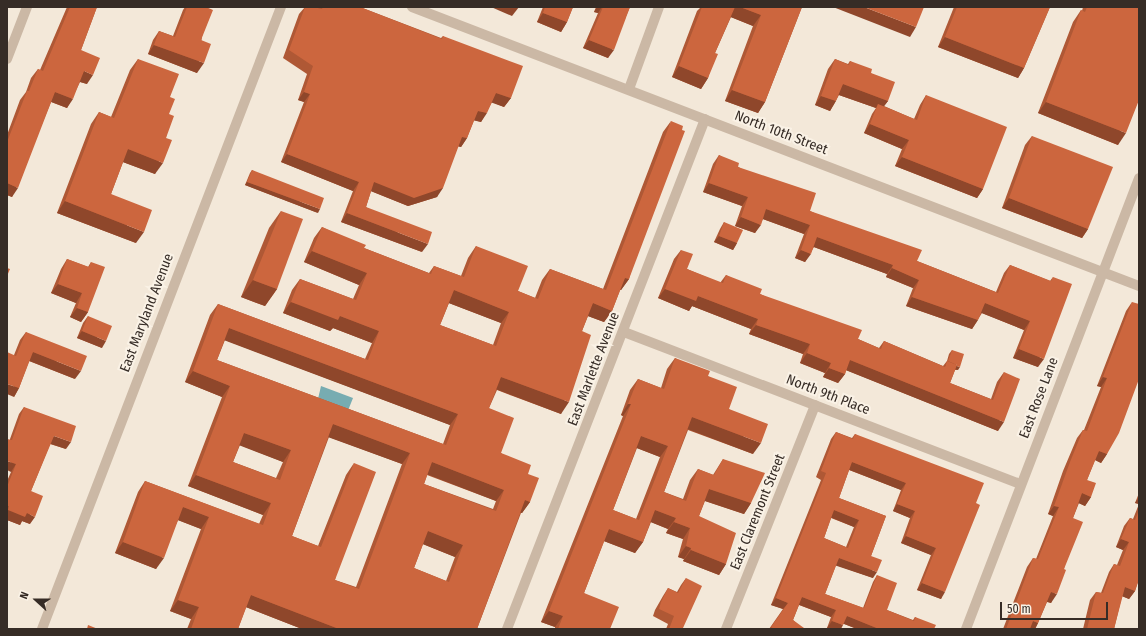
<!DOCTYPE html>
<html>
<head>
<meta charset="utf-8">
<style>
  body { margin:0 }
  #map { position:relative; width:1146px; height:636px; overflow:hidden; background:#f3e8d9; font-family:"Fira Sans Condensed",sans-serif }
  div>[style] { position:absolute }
  .water>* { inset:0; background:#77acb1 }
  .minor>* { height:10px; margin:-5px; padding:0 5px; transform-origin:5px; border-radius:5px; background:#cbb8a5 }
  .tertiary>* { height:10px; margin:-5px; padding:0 5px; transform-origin:5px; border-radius:5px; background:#cbb8a5 }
  .wall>* { inset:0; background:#af5835 }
  .shaded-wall>* { inset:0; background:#8f472b }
  .building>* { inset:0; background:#cc663e }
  span { translate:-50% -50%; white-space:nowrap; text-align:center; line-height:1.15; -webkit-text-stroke:4px #faf2e6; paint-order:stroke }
  .street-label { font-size:14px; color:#362c26 }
  .frame { position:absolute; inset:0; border:8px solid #362c26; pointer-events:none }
  .north { position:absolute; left:16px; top:580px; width:40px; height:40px; -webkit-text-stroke:3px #faf2e6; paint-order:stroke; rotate:291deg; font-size:11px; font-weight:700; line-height:16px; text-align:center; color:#362c26 }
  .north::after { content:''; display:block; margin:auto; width:14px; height:18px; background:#362c26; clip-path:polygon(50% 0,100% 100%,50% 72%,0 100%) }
  .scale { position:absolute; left:1000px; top:602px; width:108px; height:18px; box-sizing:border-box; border:2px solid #362c26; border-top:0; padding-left:5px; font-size:12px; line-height:14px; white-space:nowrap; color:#362c26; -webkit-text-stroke:3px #faf2e6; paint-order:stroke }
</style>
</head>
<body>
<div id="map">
  <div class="water">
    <i style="clip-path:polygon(321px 386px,353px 398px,347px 413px,318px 399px)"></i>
  </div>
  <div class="minor">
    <i style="left:412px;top:7px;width:779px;rotate:21deg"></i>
    <i style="left:7px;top:59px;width:56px;rotate:-69deg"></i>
    <i style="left:629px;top:89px;width:87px;rotate:-69.9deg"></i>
    <i style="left:624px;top:332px;width:425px;rotate:21deg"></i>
    <i style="left:507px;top:629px;width:547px;rotate:-68.78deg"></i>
    <i style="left:726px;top:629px;width:241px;rotate:-68.3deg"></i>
    <i style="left:966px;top:629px;width:483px;rotate:-69deg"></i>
  </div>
  <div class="tertiary">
    <i style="left:42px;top:629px;width:666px;rotate:-68.98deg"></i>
  </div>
  <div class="wall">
    <i style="clip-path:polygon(67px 7px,97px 7px,81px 50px,87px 84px,80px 82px,67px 108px,51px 102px,12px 197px,7px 195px,7px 135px,20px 100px,26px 92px,31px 78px,38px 69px,40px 70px)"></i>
    <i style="clip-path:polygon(185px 7px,206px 7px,197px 73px,148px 54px,153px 40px,159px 31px,173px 36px,183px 10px)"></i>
    <i style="clip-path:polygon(305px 7px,313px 7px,321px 8px,321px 7px,360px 7px,441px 38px,443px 36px,511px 98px,504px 107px,492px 102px,481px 122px,474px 120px,467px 138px,461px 147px,458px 146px,437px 197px,408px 206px,371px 191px,366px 207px,422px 252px,341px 222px,353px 191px,281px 162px,304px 102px,298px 100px,307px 74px,283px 58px,299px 14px)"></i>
    <i style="clip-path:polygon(543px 7px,573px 7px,567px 22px,561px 32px,537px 22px)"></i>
    <i style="clip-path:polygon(596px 7px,630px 7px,608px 58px,583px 48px,598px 13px,594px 12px)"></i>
    <i style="clip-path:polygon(701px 7px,802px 7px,765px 102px,758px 113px,725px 101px,753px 26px,731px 17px,715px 53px,708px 78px,701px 89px,672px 77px,697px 11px)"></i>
    <i style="clip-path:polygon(954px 7px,1050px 7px,1024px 68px,1018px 78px,938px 47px)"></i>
    <i style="clip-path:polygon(1083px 7px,1139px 7px,1118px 145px,1038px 113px,1073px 22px,1081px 10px,1082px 11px)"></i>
    <i style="clip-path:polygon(138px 59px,170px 97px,166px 138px,155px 174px,123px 162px,111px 194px,136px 243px,57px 213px,91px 124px,99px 112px,111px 117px,130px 70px)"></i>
    <i style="clip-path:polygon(835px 59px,848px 64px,850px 61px,871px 73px,888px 101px,884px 106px,914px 119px,920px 105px,926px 95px,983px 189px,977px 198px,895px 166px,902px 149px,864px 133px,872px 114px,876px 108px,839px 95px,830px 111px,815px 105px,828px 69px)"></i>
    <i style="clip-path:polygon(evenodd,671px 121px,629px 279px,621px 290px,620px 290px,612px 311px,604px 322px,588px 316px,582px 331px,561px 414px,497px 390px,489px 408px,501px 453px,528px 474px,530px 502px,522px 513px,521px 513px,477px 629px,302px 629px,246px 607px,238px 629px,187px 629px,191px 619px,170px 611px,201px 529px,178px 520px,156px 569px,115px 553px,138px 492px,145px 481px,259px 524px,263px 515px,188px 486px,222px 397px,185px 382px,210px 315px,218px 304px,365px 359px,372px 343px,333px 328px,330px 331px,283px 313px,292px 290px,300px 279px,353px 299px,359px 285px,304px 262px,314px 238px,322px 227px,364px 248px,429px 273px,434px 266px,461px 276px,468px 258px,476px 246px,518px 291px,535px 298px,542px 280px,550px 269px,603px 289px,663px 132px,671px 121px,449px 303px,501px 323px,493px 345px,440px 325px,449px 303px,671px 121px,225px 340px,450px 425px,443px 444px,217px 360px,225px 340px,671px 121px,329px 437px,402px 464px,356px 587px,335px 580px,354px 463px,346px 475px,318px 546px,292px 536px,329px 437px,671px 121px,240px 445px,283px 462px,276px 478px,233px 462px,240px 445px,671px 121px,427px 475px,496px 501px,493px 509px,424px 484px,427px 475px,671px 121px,423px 544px,455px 557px,446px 581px,414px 568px,423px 544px)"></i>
    <i style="clip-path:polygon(1032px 136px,1088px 229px,1082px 238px,1002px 208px,1025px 145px)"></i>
    <i style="clip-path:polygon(719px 155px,810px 211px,917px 261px,996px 292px,1004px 273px,1010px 265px,1050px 281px,1053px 277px,1038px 367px,1013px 358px,1024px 330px,982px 313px,972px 329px,906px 306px,913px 288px,886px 277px,887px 274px,814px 247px,805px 262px,795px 258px,804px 234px,763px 219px,755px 233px,735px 226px,742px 206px,703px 192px,713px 164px)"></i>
    <i style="clip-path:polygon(252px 170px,318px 213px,245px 185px,250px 173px)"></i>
    <i style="clip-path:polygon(281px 211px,277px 289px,265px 306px,241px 297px,269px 228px)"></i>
    <i style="clip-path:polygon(724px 222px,737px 243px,733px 250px,714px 242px,720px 229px)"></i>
    <i style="clip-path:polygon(681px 250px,687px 269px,720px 283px,726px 275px,760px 294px,858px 339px,879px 348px,884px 341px,943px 366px,947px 361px,949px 354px,952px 350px,958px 370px,955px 370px,950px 383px,991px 399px,997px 382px,1004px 372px,998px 431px,846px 370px,845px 374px,838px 383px,823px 377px,825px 373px,800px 363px,803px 354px,749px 334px,751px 329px,692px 306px,689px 311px,658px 298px,674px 259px)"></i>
    <i style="clip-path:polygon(67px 259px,88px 267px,91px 262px,88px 312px,81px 322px,70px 317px,76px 303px,51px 293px,61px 269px)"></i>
    <i style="clip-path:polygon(1132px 302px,1107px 454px,1101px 463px,1095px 460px,1087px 480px,1091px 497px,1085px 506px,1079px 503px,1073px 518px,1064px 569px,1051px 603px,1047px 602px,1038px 623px,1035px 629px,1003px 629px,1027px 567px,1033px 558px,1036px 559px,1053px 516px,1048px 514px,1063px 471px,1077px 438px,1083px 430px,1084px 430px,1101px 387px,1097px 386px,1126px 311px)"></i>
    <i style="clip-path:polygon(88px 316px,102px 348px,77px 338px,83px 323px)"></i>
    <i style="clip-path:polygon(26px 332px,75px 379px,29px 361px,19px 388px,14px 397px,14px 355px,20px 340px)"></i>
    <i style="clip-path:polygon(evenodd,675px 358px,708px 376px,729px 409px,753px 454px,688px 430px,664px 492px,683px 499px,690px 480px,698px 469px,713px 475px,723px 459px,751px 503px,744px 514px,705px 501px,699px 516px,726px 564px,719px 575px,683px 561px,684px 559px,678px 557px,683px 539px,666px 533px,668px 529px,651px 522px,643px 542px,635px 553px,604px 541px,584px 593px,610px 629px,555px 629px,555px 627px,541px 622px,623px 416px,621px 415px,630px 390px,638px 379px,661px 388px,667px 369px,675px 358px,637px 448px,660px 457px,636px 519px,613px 510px,637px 448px)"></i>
    <i style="clip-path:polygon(24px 407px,66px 449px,50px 444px,31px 491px,30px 524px,22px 521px,20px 525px,7px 520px,7px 481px,11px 472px,10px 439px,19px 414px)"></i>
    <i style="clip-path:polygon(evenodd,836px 432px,852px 438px,855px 434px,976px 503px,941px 599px,917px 590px,931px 555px,901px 543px,910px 518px,893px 511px,901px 490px,849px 470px,839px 498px,886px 516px,871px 556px,873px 578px,836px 565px,825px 594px,863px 608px,873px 582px,877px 575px,887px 610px,913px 620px,915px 617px,934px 629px,857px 629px,844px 624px,827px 628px,831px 617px,799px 605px,793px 620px,803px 629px,769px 629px,783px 609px,771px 605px,821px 480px,816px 477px,831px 439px,836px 432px,831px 518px,854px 527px,846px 547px,824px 538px,831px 518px)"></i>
    <i style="clip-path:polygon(1139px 493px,1139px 579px,1135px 591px,1129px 599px,1122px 596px,1114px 629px,1083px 629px,1090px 600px,1096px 592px,1101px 593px,1109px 572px,1114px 564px,1117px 565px,1123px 550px,1116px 547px,1124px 526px,1130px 518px,1133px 519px,1139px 504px,1135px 503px)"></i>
    <i style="clip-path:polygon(686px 578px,683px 628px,686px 629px,666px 629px,668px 624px,653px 616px,655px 610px,663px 596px,668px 588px,677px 592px,681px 585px)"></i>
  </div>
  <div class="shaded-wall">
    <i style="clip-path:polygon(491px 7px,519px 7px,512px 16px)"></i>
    <i style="clip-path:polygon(597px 7px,602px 7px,598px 13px,594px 12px)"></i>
    <i style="clip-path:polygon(734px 7px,740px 7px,761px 15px,753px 26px,728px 16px)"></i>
    <i style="clip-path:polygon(833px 7px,864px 7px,916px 27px,910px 37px)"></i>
    <i style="clip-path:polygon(543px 13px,567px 22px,561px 32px,537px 22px)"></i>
    <i style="clip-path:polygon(945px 37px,1024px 68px,1018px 78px,938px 47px)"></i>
    <i style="clip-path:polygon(589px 40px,614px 50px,608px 58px,583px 48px)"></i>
    <i style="clip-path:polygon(154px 45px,204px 63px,197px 73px,148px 54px)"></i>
    <i style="clip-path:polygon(679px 66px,708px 78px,701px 89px,672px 77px)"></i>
    <i style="clip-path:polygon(84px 71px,93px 75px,87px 84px,77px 81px)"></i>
    <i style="clip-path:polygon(843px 84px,888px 101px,881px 110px,878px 104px,876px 108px,836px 94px)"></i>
    <i style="clip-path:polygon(732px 90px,765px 102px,758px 113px,725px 101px)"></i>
    <i style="clip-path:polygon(55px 92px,73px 99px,67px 108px,49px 101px)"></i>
    <i style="clip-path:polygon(304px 92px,310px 94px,304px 102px,298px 100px)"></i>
    <i style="clip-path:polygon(496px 93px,511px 98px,504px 107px,490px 102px)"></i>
    <i style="clip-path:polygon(821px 96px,836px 101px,830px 111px,815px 105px)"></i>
    <i style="clip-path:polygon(1046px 102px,1126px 133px,1118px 145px,1038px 113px)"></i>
    <i style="clip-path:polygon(478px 111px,487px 113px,481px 122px,472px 120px)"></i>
    <i style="clip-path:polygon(870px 124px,909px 140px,902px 149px,864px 133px)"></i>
    <i style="clip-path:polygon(462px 137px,467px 138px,461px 147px,456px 146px)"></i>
    <i style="clip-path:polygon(128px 149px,163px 163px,155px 174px,120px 161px)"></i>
    <i style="clip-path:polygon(287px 154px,359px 182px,353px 191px,281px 162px)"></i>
    <i style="clip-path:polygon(902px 157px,983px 189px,977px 198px,895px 166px)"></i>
    <i style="clip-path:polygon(247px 182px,320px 209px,318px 213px,245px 185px)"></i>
    <i style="clip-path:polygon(374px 182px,443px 188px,437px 197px,408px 206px,368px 190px)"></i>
    <i style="clip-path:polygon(7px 183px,18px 188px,12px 197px,7px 195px)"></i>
    <i style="clip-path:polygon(709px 183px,748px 197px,742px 206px,703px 192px)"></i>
    <i style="clip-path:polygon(1009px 198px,1088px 229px,1082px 238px,1002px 208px)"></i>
    <i style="clip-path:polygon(65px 201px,144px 232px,136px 243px,57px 213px)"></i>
    <i style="clip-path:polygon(766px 209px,810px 225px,804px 234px,760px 218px)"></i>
    <i style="clip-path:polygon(347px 213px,428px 244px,422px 252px,341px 222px)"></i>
    <i style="clip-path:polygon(741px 217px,761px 225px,755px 233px,735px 226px)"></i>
    <i style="clip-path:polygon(719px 236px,737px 243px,733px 250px,714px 242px)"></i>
    <i style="clip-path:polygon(817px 237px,893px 265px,887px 274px,811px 246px)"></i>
    <i style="clip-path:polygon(801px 250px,811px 254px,805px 262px,795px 258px)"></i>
    <i style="clip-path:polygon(312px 251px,367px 273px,359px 285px,304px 262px)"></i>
    <i style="clip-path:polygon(892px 268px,919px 280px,913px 288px,886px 277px)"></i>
    <i style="clip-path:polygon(625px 278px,629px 279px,621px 290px,617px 289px)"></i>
    <i style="clip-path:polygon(253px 280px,277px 289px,265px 306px,241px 297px)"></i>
    <i style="clip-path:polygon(58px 284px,82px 293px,76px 303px,51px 293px)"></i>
    <i style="clip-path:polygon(665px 289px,698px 296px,758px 319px,751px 329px,692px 306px,689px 311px,658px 298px)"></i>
    <i style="clip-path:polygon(454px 290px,509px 312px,501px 323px,446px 302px)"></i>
    <i style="clip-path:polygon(912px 297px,978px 320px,972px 329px,906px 306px)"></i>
    <i style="clip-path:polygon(291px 302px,340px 316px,379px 331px,372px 343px,333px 328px,330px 331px,283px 313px)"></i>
    <i style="clip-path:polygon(593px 303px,612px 311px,604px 322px,585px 315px)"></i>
    <i style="clip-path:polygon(985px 303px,1030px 321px,1024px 330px,979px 312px)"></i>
    <i style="clip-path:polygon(77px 308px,88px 312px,81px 322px,70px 317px)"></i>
    <i style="clip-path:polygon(756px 325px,810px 344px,803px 354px,749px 334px)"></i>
    <i style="clip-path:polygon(229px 328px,458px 414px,450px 425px,221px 339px)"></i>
    <i style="clip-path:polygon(82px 331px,106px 341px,102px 348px,77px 338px)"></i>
    <i style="clip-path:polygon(1019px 349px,1044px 359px,1038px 367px,1013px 358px)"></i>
    <i style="clip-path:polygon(33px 352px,81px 371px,75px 379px,27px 360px)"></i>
    <i style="clip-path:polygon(807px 353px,831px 363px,825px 373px,800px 363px)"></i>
    <i style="clip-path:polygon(850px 360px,1004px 422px,998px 431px,843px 369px)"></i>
    <i style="clip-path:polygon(947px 363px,960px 367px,958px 370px,945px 366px)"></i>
    <i style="clip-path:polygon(829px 368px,845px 374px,838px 383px,823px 377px)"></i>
    <i style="clip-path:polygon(193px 371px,230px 386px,222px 397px,185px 382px)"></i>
    <i style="clip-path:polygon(501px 377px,569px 402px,561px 414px,493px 388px)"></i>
    <i style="clip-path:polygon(1103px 377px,1107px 378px,1101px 387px,1097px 386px)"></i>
    <i style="clip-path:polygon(7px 384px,19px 388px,14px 397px,7px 394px)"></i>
    <i style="clip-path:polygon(628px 404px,631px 404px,623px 416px,621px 415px)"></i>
    <i style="clip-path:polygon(692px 417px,761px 443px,753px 454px,685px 428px)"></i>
    <i style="clip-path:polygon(333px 424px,410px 453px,402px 464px,325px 436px)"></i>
    <i style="clip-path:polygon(244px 433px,291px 450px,283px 462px,236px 444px)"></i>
    <i style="clip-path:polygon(54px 436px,71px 442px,66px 449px,48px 443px)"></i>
    <i style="clip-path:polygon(641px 436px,668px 446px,660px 457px,634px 447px)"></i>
    <i style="clip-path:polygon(1099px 451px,1107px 454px,1101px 463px,1093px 459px)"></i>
    <i style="clip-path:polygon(7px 461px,16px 464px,11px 472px,7px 470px)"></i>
    <i style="clip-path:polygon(432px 462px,504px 490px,496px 501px,424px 473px)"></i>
    <i style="clip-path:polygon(852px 462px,906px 483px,901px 490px,847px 469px)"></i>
    <i style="clip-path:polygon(196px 475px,271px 503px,263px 515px,188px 486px)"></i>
    <i style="clip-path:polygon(709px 489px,751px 503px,744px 514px,702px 500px)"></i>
    <i style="clip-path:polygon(1082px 493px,1091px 497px,1085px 506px,1076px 502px)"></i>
    <i style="clip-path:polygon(1139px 497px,1139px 504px,1135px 503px)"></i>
    <i style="clip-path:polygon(525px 500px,530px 502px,522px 513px,517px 511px)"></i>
    <i style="clip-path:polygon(897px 504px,915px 511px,910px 518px,893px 511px)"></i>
    <i style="clip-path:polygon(1054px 506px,1059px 507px,1053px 516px,1048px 514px)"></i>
    <i style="clip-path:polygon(183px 507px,209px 517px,201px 529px,175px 519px)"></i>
    <i style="clip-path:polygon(8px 510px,27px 513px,35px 517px,30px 524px,22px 521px,20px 525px,7px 520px,7px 512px)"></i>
    <i style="clip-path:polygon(655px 510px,676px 518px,668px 529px,648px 521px)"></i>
    <i style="clip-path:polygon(834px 510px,859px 520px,854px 527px,830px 517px)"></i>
    <i style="clip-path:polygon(674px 522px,690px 528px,683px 539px,666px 533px)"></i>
    <i style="clip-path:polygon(609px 529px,643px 542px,635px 553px,601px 540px)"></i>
    <i style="clip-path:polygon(428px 531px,463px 545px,455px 557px,420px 543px)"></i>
    <i style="clip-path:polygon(906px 536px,936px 548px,931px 555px,901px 543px)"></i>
    <i style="clip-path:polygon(1121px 539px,1129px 542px,1123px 550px,1116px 547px)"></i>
    <i style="clip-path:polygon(123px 542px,164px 558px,156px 569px,115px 553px)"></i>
    <i style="clip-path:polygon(686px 546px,691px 548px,684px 559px,678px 557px)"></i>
    <i style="clip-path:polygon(691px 550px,726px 564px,719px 575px,683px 561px)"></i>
    <i style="clip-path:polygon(839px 558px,877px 572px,873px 578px,834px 565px)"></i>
    <i style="clip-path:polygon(922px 583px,945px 592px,941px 599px,917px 590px)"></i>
    <i style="clip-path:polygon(1125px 587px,1135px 591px,1129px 599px,1119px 595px)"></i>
    <i style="clip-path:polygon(1051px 592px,1057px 594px,1051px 603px,1045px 601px)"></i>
    <i style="clip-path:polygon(251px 595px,339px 629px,302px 629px,243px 606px)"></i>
    <i style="clip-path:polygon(802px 597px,836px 610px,831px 617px,797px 604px)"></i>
    <i style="clip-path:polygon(776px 598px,788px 603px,783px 609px,771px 605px)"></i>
    <i style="clip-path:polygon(178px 600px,199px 607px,191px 619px,170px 611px)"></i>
    <i style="clip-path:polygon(549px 611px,563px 616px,555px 627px,541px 622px)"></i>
    <i style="clip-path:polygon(847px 616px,879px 629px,857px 629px,842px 623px)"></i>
    <i style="clip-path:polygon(832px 621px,843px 625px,841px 629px,830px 629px,827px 628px)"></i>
    <i style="clip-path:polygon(1033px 621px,1038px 623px,1035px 629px,1027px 629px)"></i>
  </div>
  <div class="building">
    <i style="clip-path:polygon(70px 7px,97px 7px,81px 50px,100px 58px,93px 75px,84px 71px,73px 99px,55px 92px,18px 188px,7px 183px,7px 142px,27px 91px,29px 91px,38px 69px,43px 71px)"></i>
    <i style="clip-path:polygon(187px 7px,206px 7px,213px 10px,201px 40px,211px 44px,204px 63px,154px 45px,159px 31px,175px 37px)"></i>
    <i style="clip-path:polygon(305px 7px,313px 7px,322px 9px,323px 7px,360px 7px,442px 39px,443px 36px,523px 66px,511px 98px,496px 93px,487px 113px,478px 111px,467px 138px,462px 137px,443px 188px,414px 198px,374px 182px,366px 207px,432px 232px,428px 244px,347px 213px,359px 182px,287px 154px,310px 94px,304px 92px,313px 66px,289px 50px)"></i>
    <i style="clip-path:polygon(545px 7px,573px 7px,567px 22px,543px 13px)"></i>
    <i style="clip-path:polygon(603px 7px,630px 7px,614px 50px,589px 40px)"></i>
    <i style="clip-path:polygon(702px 7px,735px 7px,715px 53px,718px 54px,708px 78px,679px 66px)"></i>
    <i style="clip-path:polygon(740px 7px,802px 7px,765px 102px,732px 90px,761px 15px)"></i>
    <i style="clip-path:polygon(864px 7px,924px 7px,916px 27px)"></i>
    <i style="clip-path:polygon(957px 7px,1050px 7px,1024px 68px,945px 37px)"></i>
    <i style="clip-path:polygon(1087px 7px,1139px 7px,1139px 100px,1126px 133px,1046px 102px,1081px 10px,1085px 12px)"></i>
    <i style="clip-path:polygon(138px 59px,179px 74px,170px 97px,175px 99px,169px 114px,174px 116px,166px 138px,172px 140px,163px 163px,128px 149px,111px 194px,152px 210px,144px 232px,65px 201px,99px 112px,114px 118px)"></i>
    <i style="clip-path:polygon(835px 59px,849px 65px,850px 61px,872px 69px,871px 73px,895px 82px,888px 101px,843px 84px,836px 101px,821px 96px)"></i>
    <i style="clip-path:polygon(926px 95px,1007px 127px,983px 189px,902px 157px,909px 140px,870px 124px,878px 104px,917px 120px)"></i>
    <i style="clip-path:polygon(evenodd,671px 121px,683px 126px,682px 130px,685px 131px,629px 279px,625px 278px,612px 311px,593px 303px,582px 331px,591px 335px,569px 402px,501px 377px,489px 408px,514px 418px,501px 453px,531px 465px,528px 474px,539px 478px,530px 502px,525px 500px,477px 629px,339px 629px,251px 595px,238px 629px,191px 629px,199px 607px,178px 600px,209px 517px,183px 507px,164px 558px,123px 542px,145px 481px,263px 525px,271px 503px,196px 475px,230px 386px,193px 371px,218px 304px,368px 360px,379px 331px,340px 316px,338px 320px,291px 302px,300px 279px,356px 300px,367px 273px,312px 251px,322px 227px,366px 245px,364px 248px,431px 274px,434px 266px,464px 277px,476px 246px,528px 266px,518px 291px,538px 299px,550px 269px,606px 290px,671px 121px,454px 290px,509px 312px,496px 346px,440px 325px,454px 290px,671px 121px,229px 328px,458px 414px,446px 445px,217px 360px,229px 328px,671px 121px,333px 424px,410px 453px,359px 589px,335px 580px,376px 472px,354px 463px,321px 547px,292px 536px,333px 424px,671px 121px,244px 433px,291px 450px,280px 480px,233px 462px,244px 433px,671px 121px,432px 462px,504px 490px,496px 511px,424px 484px,432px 462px,671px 121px,428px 531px,463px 545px,449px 582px,414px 568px,428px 531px)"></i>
    <i style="clip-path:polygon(1032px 136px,1113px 167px,1088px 229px,1009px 198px)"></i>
    <i style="clip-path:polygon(719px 155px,739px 163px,738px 167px,816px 193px,810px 211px,922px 250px,917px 261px,998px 293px,1010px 265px,1051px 281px,1053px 277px,1072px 284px,1044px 359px,1019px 349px,1030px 321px,985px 303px,978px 320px,912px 297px,919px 280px,892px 268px,893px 265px,817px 237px,811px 254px,801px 250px,810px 225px,766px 209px,761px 225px,741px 217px,748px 197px,709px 183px)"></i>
    <i style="clip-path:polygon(252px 170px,324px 198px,320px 209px,247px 182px)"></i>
    <i style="clip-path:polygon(281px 211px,303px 219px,277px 289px,253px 280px)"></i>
    <i style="clip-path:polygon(724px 222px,743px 230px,737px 243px,719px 236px)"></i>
    <i style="clip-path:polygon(681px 250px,693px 254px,687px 269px,723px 283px,726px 275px,762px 289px,760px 294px,862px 330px,858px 339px,881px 349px,884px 341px,945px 367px,947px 361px,957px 365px,950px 383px,993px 400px,1004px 372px,1020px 379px,1004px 422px,850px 360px,845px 374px,829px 368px,831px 363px,807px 353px,810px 344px,756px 325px,758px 319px,698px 296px,696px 301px,665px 289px)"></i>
    <i style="clip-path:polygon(67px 259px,89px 267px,91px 262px,105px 267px,88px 312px,77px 308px,82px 293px,58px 284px)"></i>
    <i style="clip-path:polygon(7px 268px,10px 269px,7px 276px)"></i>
    <i style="clip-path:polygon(1132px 302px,1139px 304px,1139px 349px,1138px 352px,1139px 352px,1139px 379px,1119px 433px,1107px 454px,1099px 451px,1087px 480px,1096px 483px,1091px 497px,1082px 493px,1073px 518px,1083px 522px,1064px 569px,1066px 570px,1057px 594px,1051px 592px,1038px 623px,1033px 621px,1030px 629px,1006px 629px,1033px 558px,1038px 559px,1059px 507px,1054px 506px,1070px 462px,1083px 430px,1087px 431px,1107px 378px,1103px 377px)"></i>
    <i style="clip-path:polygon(88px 316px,112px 326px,106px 341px,82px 331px)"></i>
    <i style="clip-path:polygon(26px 332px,87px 356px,81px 371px,33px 352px,19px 388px,7px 384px,7px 352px,16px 356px)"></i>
    <i style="clip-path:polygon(952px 350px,964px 354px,960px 367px,957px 366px,957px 365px,948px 361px)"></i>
    <i style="clip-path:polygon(evenodd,675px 358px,710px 371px,708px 376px,737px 387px,729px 409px,768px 424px,761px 443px,692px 417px,664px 492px,686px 501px,698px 469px,714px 475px,723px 459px,765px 473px,751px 503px,709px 489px,699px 516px,736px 533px,726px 564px,691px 550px,691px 548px,686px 546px,690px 528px,674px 522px,676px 518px,655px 510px,643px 542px,609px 529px,584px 593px,619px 607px,610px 629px,558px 629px,563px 616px,549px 611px,631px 404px,628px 404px,638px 379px,664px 389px,675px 358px,641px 436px,668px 446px,639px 520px,613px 510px,641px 436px)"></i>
    <i style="clip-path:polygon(24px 407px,76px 426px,71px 442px,54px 436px,31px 491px,43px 496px,35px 517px,27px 513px,25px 517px,8px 510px,9px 506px,7px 506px,7px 487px,16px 464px,7px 461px,7px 439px,12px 440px)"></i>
    <i style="clip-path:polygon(evenodd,836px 432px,853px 439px,855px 434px,984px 483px,976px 503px,980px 505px,945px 592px,922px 583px,936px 548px,906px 536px,915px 511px,897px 504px,906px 483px,852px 462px,839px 498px,886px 516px,871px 556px,882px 560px,877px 572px,839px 558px,825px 594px,864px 608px,877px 575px,897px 583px,887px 610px,914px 621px,915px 617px,936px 625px,934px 629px,879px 629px,847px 616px,843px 625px,832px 621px,836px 610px,802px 597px,793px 620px,804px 628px,803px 629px,774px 629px,771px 627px,788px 603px,776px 598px,826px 473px,821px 471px,836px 432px,834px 510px,859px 520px,848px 548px,824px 538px,834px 510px)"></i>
    <i style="clip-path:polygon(1139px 510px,1139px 579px,1135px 591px,1125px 587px,1114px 629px,1087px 629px,1096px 592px,1103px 593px,1114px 564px,1120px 566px,1129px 542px,1121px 539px,1130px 518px,1135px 520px)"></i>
    <i style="clip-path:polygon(686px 578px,702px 586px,683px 628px,686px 629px,669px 629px,674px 616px,659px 609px,661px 602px,668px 588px,678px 593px)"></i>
    <i style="clip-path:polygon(88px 625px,98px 629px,87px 629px)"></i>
  </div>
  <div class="street-label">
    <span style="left:781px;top:133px;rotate:21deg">North 10th Street</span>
    <span style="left:147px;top:313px;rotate:-69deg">East Maryland Avenue</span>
    <span style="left:594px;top:369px;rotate:-69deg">East Marlette Avenue</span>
    <span style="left:828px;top:395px;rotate:21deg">North 9th Place</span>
    <span style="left:1039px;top:398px;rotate:-69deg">East Rose Lane</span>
    <span style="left:758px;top:512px;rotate:-68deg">East Claremont Street</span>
  </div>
  <div class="frame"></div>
  <div class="north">N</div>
  <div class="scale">50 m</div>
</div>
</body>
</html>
